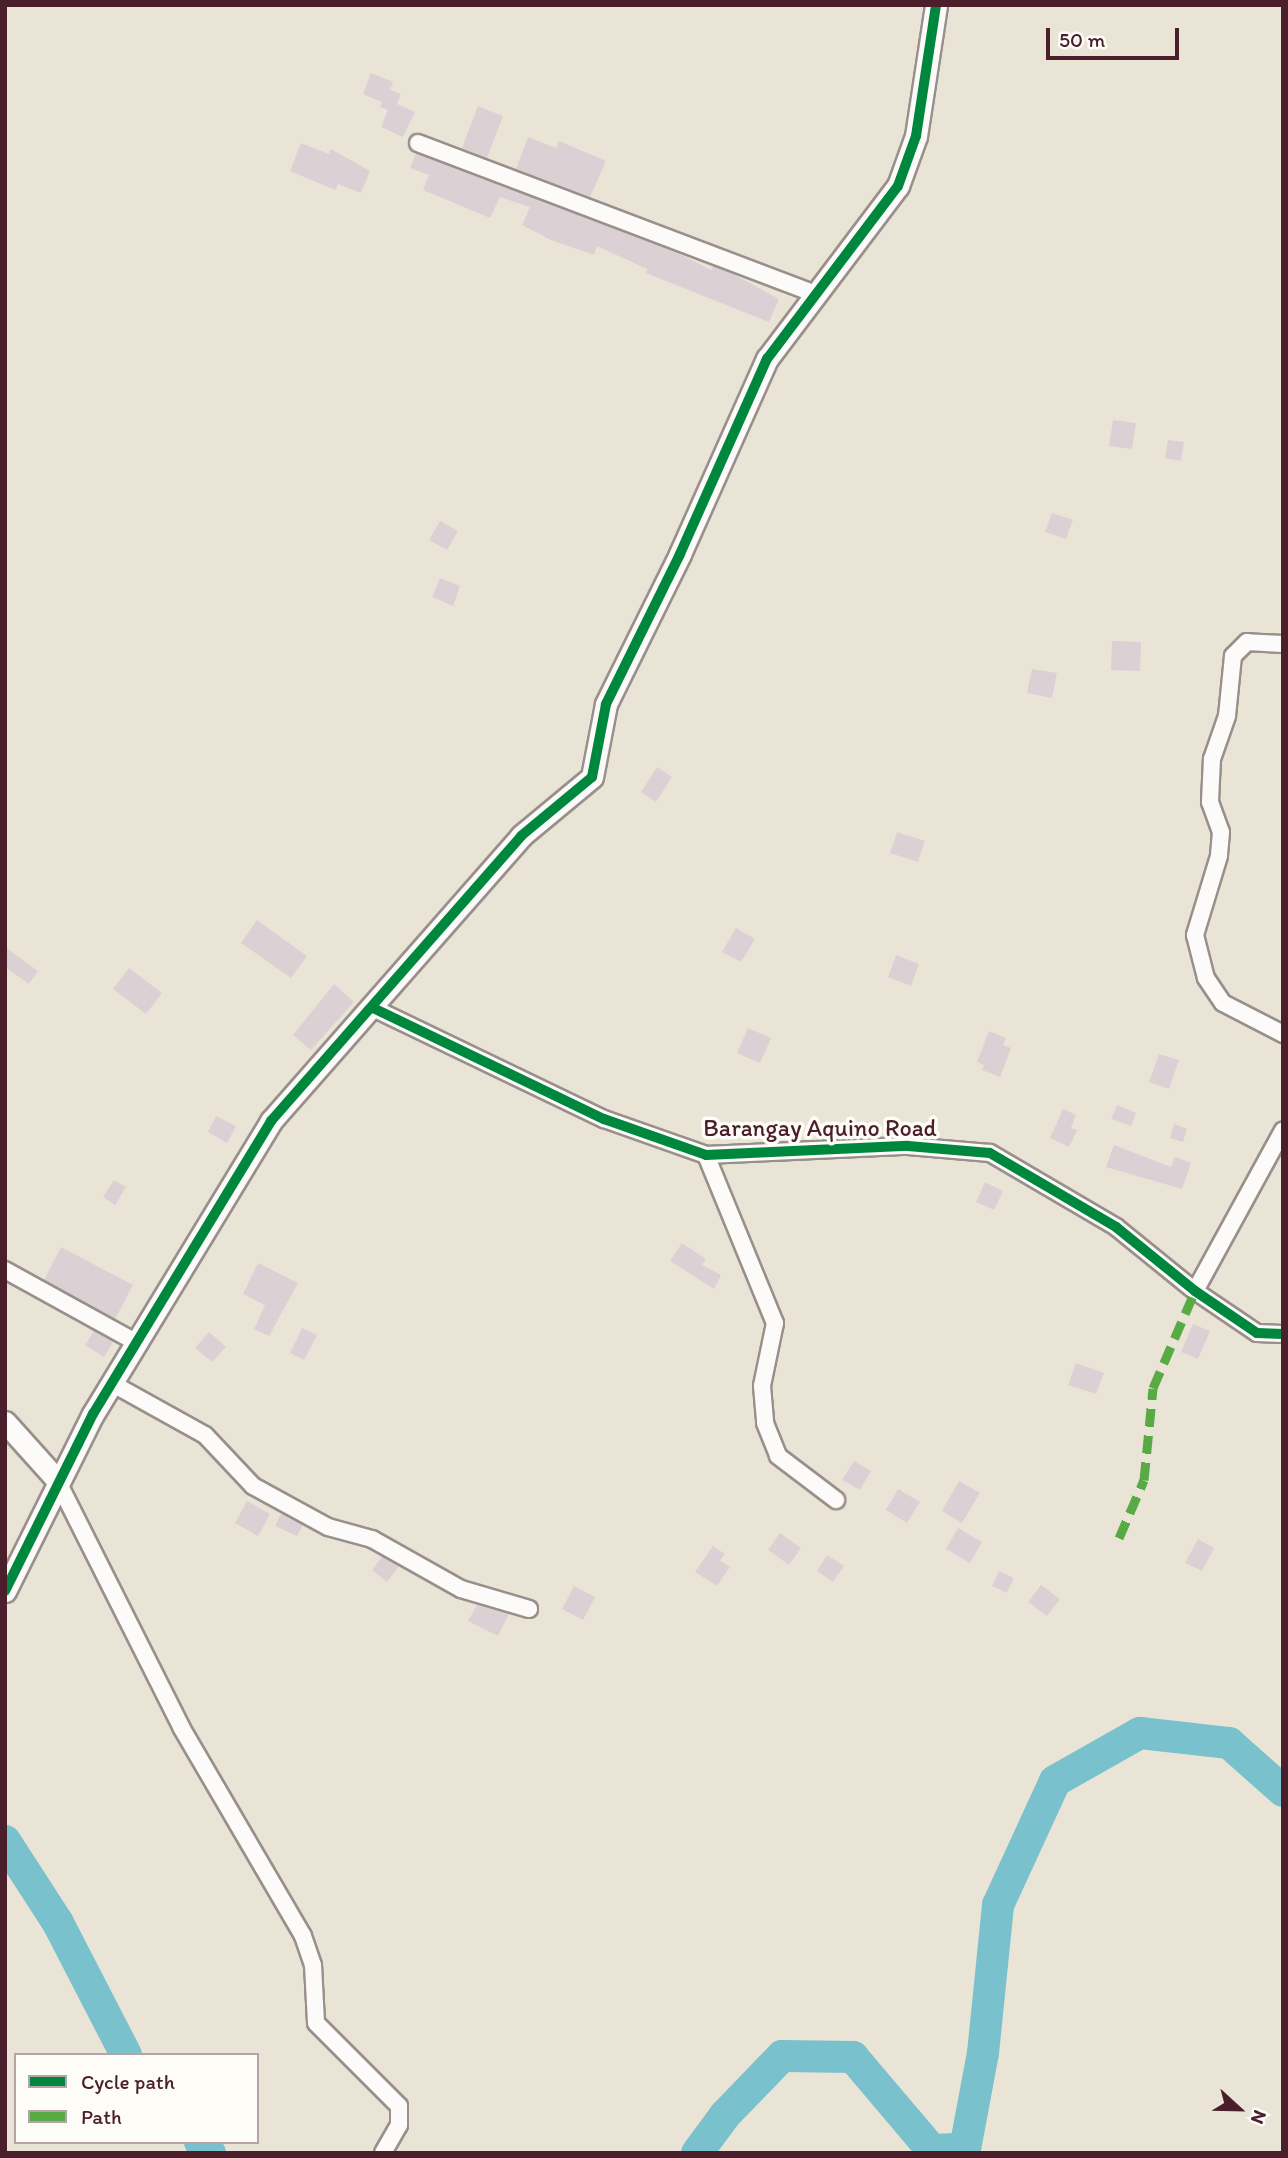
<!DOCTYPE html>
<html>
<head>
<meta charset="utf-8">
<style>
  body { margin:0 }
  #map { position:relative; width:1288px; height:2158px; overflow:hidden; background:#eae4d7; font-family:Itim,sans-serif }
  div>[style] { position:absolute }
  .river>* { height:32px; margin:-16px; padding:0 16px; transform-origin:16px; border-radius:16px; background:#79c1cc }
  .building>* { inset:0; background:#dbd1d5 }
  .roads { filter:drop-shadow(2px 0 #998f8b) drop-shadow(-2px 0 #998f8b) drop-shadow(0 2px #998f8b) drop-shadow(0 -2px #998f8b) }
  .minor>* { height:16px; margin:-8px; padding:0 8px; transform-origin:8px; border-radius:8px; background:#fcfbf9 }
  .tertiary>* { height:21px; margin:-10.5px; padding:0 10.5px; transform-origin:10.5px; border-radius:10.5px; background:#fcfbf9 }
  .quiet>* { height:9px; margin-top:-4.5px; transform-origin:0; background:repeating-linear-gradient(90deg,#57aa44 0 18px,transparent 0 27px) }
  .cycleway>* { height:10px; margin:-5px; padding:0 5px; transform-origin:5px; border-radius:5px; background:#00873e }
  span { translate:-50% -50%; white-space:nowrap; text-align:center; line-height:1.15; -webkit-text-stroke:7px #fdfcf7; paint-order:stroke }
  .street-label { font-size:24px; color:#4a1f2b }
  .frame { position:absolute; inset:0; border:7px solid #4a1f2b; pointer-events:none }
  .legend { position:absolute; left:14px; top:2053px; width:245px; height:91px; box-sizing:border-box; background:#fdfcf7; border:2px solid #b5a4a5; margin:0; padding:9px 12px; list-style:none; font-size:21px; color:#4a1f2b }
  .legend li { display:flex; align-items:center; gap:14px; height:35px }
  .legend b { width:35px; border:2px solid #b5a4a5 }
  .north { position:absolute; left:1204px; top:2074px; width:70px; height:70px; -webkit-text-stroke:5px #fdfcf7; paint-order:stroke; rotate:112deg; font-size:19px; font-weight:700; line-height:28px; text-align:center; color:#4a1f2b }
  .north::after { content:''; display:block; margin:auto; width:24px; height:32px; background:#4a1f2b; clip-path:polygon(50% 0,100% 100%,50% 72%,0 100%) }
  .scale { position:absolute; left:1046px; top:28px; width:133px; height:32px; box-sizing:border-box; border:4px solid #4a1f2b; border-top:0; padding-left:9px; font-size:21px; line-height:24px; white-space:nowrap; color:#4a1f2b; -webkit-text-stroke:5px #fdfcf7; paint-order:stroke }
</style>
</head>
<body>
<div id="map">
  <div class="river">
    <i style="left:5px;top:1841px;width:98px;rotate:57.1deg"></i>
    <i style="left:58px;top:1923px;width:148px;rotate:62.7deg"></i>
    <i style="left:200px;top:2142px;width:15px;rotate:48deg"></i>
    <i style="left:697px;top:2153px;width:47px;rotate:-53.6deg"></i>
    <i style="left:725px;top:2115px;width:82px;rotate:-46deg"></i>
    <i style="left:782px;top:2056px;width:71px;rotate:0.8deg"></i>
    <i style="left:853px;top:2057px;width:122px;rotate:49.7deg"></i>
    <i style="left:932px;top:2150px;width:33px;rotate:-2deg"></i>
    <i style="left:965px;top:2149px;width:98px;rotate:-79.4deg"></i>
    <i style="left:983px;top:2053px;width:149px;rotate:-84.2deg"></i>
    <i style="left:998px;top:1905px;width:136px;rotate:-65.3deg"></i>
    <i style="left:1055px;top:1781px;width:98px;rotate:-29.5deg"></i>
    <i style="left:1140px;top:1733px;width:90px;rotate:6.4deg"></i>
    <i style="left:1229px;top:1743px;width:72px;rotate:41.6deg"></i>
  </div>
  <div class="building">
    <i style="clip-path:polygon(371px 73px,393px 82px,390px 90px,401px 94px,397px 104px,415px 112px,403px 137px,381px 127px,388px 110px,380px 107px,382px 102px,363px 94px)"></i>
    <i style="clip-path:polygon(478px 106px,503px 116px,487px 158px,462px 148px)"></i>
    <i style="clip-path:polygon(528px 137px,556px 148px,559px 141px,606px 161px,590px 197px,516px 169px)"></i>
    <i style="clip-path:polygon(301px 143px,329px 154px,331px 149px,370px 171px,361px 193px,338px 184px,335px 190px,290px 171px)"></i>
    <i style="clip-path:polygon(416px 153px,678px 253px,711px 270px,713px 266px,733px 274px,779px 299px,769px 322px,646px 273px,647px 269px,597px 246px,594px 255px,551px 240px,522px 225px,530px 207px,500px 197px,490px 218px,423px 190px,429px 175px,410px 168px)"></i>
    <i style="clip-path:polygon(1113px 420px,1136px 423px,1132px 449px,1109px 446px)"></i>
    <i style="clip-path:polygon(1168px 440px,1184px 442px,1181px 461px,1165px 458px)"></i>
    <i style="clip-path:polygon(1052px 513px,1073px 520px,1066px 539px,1045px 532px)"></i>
    <i style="clip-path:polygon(440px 521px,458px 531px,447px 550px,429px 540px)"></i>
    <i style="clip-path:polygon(440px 578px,460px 586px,453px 606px,432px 597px)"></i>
    <i style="clip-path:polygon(1112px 641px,1141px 642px,1140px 671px,1111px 670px)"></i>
    <i style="clip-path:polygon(1032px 669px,1057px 673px,1052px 698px,1027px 693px)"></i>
    <i style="clip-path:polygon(657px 767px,672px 777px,656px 802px,641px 792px)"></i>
    <i style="clip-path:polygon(897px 832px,925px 841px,918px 862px,890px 853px)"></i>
    <i style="clip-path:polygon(257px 920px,307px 956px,291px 978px,241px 943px)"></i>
    <i style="clip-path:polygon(736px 928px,755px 939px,741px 962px,722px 952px)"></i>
    <i style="clip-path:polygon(5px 947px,38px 971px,29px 984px,5px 967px)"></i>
    <i style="clip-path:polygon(896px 955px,919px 964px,911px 986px,888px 977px)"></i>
    <i style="clip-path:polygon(129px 968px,162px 993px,146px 1014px,113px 989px)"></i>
    <i style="clip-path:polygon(334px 984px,354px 1002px,311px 1050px,293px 1035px)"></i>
    <i style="clip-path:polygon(748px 1028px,771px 1038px,760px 1063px,737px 1053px)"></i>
    <i style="clip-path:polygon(989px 1031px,1006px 1038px,1003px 1045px,1011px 1048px,1000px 1077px,982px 1070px,984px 1065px,977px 1062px)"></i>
    <i style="clip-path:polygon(1159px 1054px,1179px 1060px,1169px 1089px,1149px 1082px)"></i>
    <i style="clip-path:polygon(1117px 1105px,1136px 1113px,1131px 1126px,1111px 1119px)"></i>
    <i style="clip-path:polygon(1063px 1109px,1076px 1115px,1071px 1128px,1077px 1130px,1069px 1147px,1050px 1138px)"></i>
    <i style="clip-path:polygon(216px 1116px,236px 1126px,227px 1143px,208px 1132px)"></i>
    <i style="clip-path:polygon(1174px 1124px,1187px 1129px,1183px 1142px,1170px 1138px)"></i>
    <i style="clip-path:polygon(1114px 1145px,1171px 1167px,1175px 1157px,1191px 1163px,1182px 1189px,1106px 1167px)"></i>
    <i style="clip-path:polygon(114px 1180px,126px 1187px,115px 1205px,103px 1197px)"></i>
    <i style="clip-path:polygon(985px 1182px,1003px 1191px,994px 1210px,976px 1202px)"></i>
    <i style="clip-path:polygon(682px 1243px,706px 1259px,702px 1265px,721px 1275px,714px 1289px,670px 1261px)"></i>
    <i style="clip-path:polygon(61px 1247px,133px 1285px,115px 1319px,44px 1280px)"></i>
    <i style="clip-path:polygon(258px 1263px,298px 1283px,269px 1336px,254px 1329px,265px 1305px,243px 1294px)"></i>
    <i style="clip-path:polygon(1193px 1324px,1210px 1331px,1198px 1359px,1181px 1352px)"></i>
    <i style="clip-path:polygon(302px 1328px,317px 1335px,304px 1360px,290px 1353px)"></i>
    <i style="clip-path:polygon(94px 1331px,113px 1342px,104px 1357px,85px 1345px)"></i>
    <i style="clip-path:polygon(209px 1332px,226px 1347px,212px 1362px,195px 1348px)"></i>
    <i style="clip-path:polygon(1076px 1363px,1104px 1373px,1096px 1394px,1068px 1385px)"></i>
    <i style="clip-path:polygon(854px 1461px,871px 1471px,860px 1490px,842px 1480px)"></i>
    <i style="clip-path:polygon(959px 1481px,980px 1493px,962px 1523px,942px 1511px)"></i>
    <i style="clip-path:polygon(898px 1489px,920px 1502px,907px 1523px,886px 1510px)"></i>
    <i style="clip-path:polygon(247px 1501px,270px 1514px,258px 1536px,235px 1523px)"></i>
    <i style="clip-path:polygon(281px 1514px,303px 1525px,297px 1536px,275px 1526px)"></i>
    <i style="clip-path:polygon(958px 1528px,982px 1542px,970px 1563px,946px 1549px)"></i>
    <i style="clip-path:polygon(780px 1533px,801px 1548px,789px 1565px,768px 1550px)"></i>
    <i style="clip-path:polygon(1198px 1539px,1214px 1548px,1202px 1571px,1185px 1563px)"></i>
    <i style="clip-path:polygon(713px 1546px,725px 1554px,720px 1561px,730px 1567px,717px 1586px,695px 1572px)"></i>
    <i style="clip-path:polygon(827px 1555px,844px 1566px,833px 1582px,817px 1571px)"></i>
    <i style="clip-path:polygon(382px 1557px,399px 1566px,387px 1582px,372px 1570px)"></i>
    <i style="clip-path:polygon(999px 1571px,1014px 1578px,1007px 1593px,992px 1586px)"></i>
    <i style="clip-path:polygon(1041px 1585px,1060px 1599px,1047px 1616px,1028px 1602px)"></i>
    <i style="clip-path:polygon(574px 1586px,595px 1597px,583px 1620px,562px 1609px)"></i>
    <i style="clip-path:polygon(477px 1605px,509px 1614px,498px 1636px,468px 1621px)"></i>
  </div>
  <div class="roads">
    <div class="minor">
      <i style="left:418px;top:143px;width:425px;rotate:20.8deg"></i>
      <i style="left:1283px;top:644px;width:36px;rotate:-177deg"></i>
      <i style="left:1247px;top:642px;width:20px;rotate:135deg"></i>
      <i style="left:1233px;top:656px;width:60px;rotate:95.7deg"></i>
      <i style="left:1227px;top:716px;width:46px;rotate:109.2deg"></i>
      <i style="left:1212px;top:759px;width:43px;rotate:92.7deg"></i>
      <i style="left:1210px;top:802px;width:32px;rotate:70deg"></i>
      <i style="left:1221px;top:832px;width:24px;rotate:95deg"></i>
      <i style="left:1219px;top:856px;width:83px;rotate:106.9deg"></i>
      <i style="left:1195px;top:935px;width:44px;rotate:75.7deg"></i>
      <i style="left:1206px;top:978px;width:30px;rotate:56deg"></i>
      <i style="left:1223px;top:1003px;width:68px;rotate:27.3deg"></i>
      <i style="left:373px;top:1008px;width:256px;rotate:25.7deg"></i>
      <i style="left:604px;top:1119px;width:108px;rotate:19.4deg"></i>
      <i style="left:706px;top:1155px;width:202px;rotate:-2.6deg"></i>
      <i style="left:908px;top:1146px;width:82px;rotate:4.9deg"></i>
      <i style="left:990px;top:1153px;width:146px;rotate:30.4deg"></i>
      <i style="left:1116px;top:1227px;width:102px;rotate:39deg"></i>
      <i style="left:1195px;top:1291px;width:75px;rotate:34.1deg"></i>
      <i style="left:1257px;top:1333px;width:26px;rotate:2deg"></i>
      <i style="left:706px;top:1155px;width:182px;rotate:67.7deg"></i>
      <i style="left:775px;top:1323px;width:64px;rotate:101.7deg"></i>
      <i style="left:762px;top:1386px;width:37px;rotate:85deg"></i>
      <i style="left:765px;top:1423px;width:35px;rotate:68deg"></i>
      <i style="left:778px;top:1456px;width:73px;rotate:37.2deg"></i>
      <i style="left:5px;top:1270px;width:153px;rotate:28.9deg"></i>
      <i style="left:1195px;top:1291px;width:183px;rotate:-61.3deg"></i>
      <i style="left:113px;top:1384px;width:105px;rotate:29deg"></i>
      <i style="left:205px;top:1435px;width:70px;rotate:46.7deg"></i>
      <i style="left:253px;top:1486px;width:85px;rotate:28.7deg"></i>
      <i style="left:328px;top:1527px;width:46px;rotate:15.3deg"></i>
      <i style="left:372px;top:1539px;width:102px;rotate:29.3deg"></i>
      <i style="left:461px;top:1589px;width:71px;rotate:16.4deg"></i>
      <i style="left:57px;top:1480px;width:276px;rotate:63.3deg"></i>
      <i style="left:181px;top:1727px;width:242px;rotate:59.7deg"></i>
      <i style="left:303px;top:1936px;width:31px;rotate:71deg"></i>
      <i style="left:313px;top:1965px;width:58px;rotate:87deg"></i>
      <i style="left:316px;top:2023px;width:117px;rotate:45deg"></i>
      <i style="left:399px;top:2106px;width:19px;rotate:90deg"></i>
      <i style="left:399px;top:2125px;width:32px;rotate:120deg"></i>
    </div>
    <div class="tertiary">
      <i style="left:5px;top:1422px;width:78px;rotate:48.1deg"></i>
      <i style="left:5px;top:1591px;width:198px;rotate:-63.6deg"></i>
      <i style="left:93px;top:1414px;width:343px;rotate:-58.7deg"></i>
      <i style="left:271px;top:1121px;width:379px;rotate:-48.7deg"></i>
      <i style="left:521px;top:836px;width:92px;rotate:-39.7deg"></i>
      <i style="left:592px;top:777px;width:74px;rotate:-79.1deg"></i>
      <i style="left:606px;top:704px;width:167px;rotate:-63.7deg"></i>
      <i style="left:680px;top:554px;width:214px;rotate:-66deg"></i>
      <i style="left:767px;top:359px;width:217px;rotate:-52.9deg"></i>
      <i style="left:898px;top:186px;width:53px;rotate:-70.2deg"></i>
      <i style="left:916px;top:136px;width:133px;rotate:-81.3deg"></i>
    </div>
  </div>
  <div class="quiet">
    <i style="left:1119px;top:1538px;width:63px;rotate:-66.7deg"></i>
    <i style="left:1144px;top:1480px;width:92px;rotate:-84.4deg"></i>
    <i style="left:1153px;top:1388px;width:106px;rotate:-66.6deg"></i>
  </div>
  <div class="cycleway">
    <i style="left:373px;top:1008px;width:256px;rotate:25.7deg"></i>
    <i style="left:604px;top:1119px;width:108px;rotate:19.4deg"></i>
    <i style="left:706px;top:1155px;width:202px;rotate:-2.6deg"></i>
    <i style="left:908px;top:1146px;width:82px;rotate:4.9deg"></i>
    <i style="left:990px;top:1153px;width:146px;rotate:30.4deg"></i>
    <i style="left:1116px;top:1227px;width:102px;rotate:39deg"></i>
    <i style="left:1195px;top:1291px;width:75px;rotate:34.1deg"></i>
    <i style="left:1257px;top:1333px;width:26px;rotate:2deg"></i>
    <i style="left:5px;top:1591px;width:198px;rotate:-63.6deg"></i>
    <i style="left:93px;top:1414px;width:343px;rotate:-58.7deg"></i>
    <i style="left:271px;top:1121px;width:379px;rotate:-48.7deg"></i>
    <i style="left:521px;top:836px;width:92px;rotate:-39.7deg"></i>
    <i style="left:592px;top:777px;width:74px;rotate:-79.1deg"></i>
    <i style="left:606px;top:704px;width:167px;rotate:-63.7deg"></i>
    <i style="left:680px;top:554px;width:214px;rotate:-66deg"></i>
    <i style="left:767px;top:359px;width:217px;rotate:-52.9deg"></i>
    <i style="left:898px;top:186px;width:53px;rotate:-70.2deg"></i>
    <i style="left:916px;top:136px;width:133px;rotate:-81.3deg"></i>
  </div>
  <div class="street-label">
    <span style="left:820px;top:1128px">Barangay Aquino Road</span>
  </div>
  <div class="frame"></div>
  <ul class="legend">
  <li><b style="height:9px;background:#00873e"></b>Cycle path</li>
  <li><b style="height:9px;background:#57aa44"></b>Path</li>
  </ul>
  <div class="north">N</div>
  <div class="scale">50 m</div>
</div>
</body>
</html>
